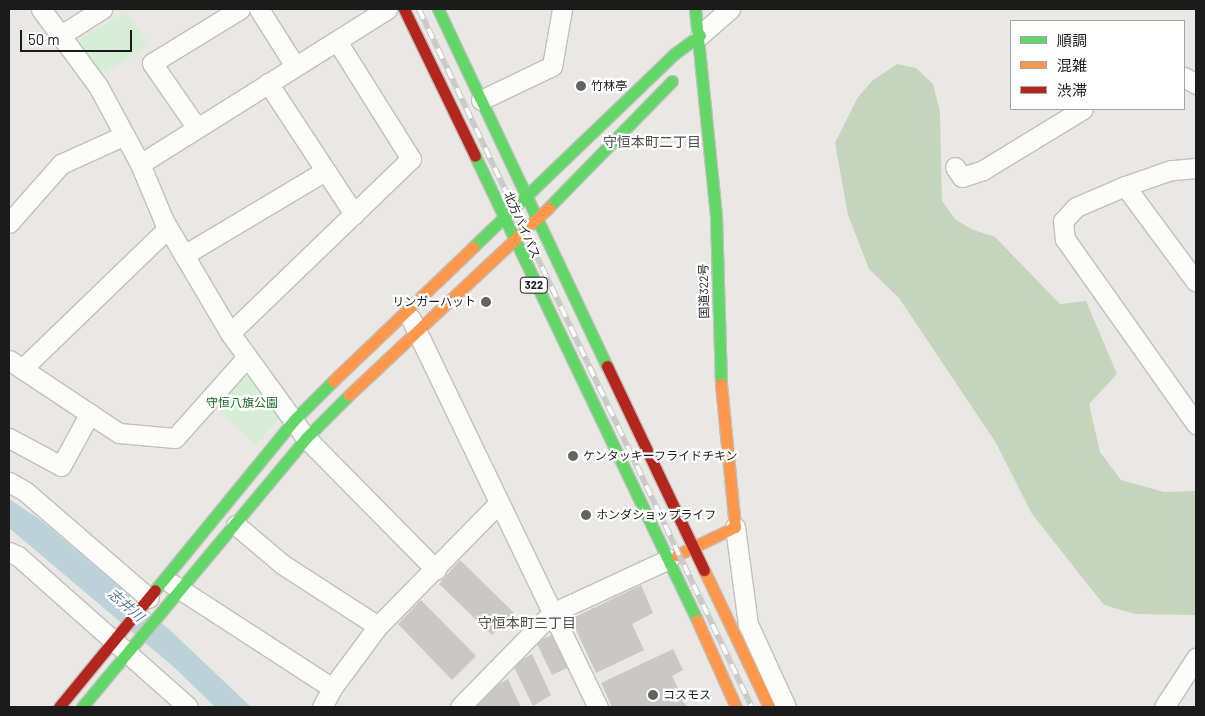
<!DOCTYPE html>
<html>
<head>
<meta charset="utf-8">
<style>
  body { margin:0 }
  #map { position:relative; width:1205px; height:716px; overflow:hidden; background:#eae8e4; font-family:Barlow,"Noto Sans JP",sans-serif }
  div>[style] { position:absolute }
  .forest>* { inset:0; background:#c5d5bc }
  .park>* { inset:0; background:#d5eed5 }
  .water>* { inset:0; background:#bbd2d9 }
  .building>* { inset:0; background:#cac8c5 }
  .roads { filter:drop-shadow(1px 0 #c1c0be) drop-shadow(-1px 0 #c1c0be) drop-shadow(0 1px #c1c0be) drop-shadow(0 -1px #c1c0be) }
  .street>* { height:19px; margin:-9.5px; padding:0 9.5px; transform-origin:9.5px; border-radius:9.5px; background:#fcfcfb }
  .fast>* { height:11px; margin:-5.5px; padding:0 5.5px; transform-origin:5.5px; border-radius:5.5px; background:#63d668 }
  .slow>* { height:11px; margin:-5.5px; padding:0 5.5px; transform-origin:5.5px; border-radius:5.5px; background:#ff974d }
  .jam>* { height:11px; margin:-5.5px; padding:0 5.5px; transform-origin:5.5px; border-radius:5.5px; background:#b3261e }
  .rail>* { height:5.5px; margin-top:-2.75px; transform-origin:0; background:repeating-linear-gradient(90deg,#fff 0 11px,#c9c9c8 0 22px); box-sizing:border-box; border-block:1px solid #c9c9c8 }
  .dots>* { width:14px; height:14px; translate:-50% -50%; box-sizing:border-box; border:2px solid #fff; border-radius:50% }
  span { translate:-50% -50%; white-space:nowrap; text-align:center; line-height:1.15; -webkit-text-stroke:4.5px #fff; paint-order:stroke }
  .shield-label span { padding:1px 4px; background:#fff; border:1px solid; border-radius:4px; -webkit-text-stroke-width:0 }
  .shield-label { font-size:11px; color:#1b1b1b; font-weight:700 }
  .poi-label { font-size:12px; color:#1b1b1b }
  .left { translate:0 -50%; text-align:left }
  .right { translate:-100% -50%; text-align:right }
  .street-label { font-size:12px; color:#1b1b1b }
  .park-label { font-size:12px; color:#186b23 }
  .neighbourhood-label { font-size:14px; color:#4e4e4e }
  .water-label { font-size:14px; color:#54769e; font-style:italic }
  .frame { position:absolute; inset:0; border:10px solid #1b1b1b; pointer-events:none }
  .legend { position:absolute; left:1010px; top:20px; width:175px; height:90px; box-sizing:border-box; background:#fff; border:1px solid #a4a4a4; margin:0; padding:6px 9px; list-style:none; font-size:15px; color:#1b1b1b }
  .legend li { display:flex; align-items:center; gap:10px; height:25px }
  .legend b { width:25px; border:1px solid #a4a4a4 }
  .scale { position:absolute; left:20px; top:30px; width:112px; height:22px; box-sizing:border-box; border:2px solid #1b1b1b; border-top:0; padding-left:6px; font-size:15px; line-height:18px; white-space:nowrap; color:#1b1b1b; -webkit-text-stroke:4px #fff; paint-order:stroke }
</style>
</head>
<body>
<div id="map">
  <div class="forest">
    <i style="clip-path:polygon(897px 64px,916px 68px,933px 84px,940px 112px,942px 201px,955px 219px,971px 229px,995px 237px,1060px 304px,1086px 301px,1117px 374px,1089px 404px,1100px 452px,1121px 480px,1164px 492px,1196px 491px,1196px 615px,1135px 614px,1104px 605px,1032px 514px,996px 443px,899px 298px,869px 269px,848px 215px,835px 143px,858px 97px,872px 81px)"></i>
  </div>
  <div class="park">
    <i style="clip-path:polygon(126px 11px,149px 45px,97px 77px,76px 49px,78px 41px)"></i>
    <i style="clip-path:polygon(237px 373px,249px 376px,280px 418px,256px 445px,212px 404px)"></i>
  </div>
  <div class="water">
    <i style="clip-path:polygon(9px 499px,42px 521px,172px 632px,251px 707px,215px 707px,176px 669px,9px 528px)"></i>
  </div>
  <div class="building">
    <i style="clip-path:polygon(460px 560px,514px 613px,492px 635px,439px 584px)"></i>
    <i style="clip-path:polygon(641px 585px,653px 613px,632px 624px,644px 650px,596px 673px,571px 619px)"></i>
    <i style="clip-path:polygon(421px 600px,476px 656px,452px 680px,398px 624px)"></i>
    <i style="clip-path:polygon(554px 634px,569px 667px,552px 675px,536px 642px)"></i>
    <i style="clip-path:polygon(673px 649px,683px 670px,672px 676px,687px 707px,612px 707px,601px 683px)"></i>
    <i style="clip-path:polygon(532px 654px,551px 695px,533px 706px,513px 665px)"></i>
    <i style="clip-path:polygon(508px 679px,521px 707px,469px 707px,471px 700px)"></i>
  </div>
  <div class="roads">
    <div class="street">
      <i style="left:41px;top:9px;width:96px;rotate:53.5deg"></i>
      <i style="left:98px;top:86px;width:89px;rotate:61.7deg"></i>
      <i style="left:140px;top:164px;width:62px;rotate:67.2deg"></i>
      <i style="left:164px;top:221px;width:130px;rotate:59.5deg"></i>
      <i style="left:230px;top:333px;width:130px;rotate:54.1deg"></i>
      <i style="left:306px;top:438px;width:185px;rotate:45.4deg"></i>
      <i style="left:259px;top:9px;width:67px;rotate:57.7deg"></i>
      <i style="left:61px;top:35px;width:49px;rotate:-32.4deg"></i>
      <i style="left:700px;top:35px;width:40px;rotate:-41deg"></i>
      <i style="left:1184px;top:77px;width:14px;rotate:30deg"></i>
      <i style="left:268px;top:83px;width:157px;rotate:56.7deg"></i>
      <i style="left:481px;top:100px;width:79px;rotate:-25.6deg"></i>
      <i style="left:552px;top:66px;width:58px;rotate:-80deg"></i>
      <i style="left:197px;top:128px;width:79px;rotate:-124.7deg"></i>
      <i style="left:152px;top:63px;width:103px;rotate:-31.5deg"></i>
      <i style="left:140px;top:164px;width:292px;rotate:-32.1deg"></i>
      <i style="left:955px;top:167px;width:12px;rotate:55deg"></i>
      <i style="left:962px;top:177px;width:22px;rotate:-18deg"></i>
      <i style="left:983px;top:170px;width:117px;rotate:-31.4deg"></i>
      <i style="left:1196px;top:168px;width:25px;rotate:175deg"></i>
      <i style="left:1171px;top:170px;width:49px;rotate:160.8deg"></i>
      <i style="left:1125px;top:186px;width:53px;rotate:156.8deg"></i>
      <i style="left:1076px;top:207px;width:19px;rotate:133deg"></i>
      <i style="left:1063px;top:221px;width:18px;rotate:84deg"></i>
      <i style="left:1065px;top:239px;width:227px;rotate:54.7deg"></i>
      <i style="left:1125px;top:186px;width:119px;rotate:53.5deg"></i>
      <i style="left:9px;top:223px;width:79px;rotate:-48.6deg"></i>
      <i style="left:61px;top:164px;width:70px;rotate:-24.4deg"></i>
      <i style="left:184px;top:255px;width:164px;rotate:-30.8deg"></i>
      <i style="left:411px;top:319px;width:431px;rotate:64.3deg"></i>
      <i style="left:230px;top:333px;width:251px;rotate:-43.9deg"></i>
      <i style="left:411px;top:159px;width:139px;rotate:-122.1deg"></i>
      <i style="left:9px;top:360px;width:132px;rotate:33.6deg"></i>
      <i style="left:119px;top:433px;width:56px;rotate:5.1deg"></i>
      <i style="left:175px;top:438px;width:108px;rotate:-48.4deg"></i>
      <i style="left:22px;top:369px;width:203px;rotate:-44deg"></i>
      <i style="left:9px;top:438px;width:59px;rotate:28.3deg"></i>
      <i style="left:61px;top:466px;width:60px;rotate:-61.3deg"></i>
      <i style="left:9px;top:482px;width:20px;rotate:30deg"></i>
      <i style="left:26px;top:492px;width:162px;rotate:40.8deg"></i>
      <i style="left:236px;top:525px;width:60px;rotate:40.3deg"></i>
      <i style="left:282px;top:564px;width:114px;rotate:32.9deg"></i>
      <i style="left:735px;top:527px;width:98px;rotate:82.4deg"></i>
      <i style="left:748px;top:624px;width:91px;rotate:65.4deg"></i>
      <i style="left:9px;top:552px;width:10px;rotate:24deg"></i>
      <i style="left:18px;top:556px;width:227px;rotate:41.6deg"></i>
      <i style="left:172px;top:584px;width:191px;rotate:33deg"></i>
      <i style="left:322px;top:707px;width:21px;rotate:-62deg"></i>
      <i style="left:332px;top:688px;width:77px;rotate:-53.4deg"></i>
      <i style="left:378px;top:626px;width:173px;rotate:-45.5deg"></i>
      <i style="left:460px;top:707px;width:132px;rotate:-45.6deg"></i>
      <i style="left:552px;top:613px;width:129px;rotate:-24.8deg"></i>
      <i style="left:1164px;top:707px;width:59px;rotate:-56.9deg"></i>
    </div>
    <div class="fast">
      <i style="left:438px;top:9px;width:395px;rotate:64.7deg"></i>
      <i style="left:695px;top:9px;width:208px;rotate:84.2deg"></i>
      <i style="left:716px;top:216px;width:168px;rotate:88.3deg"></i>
      <i style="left:475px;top:156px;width:514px;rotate:64.43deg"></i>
      <i style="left:549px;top:207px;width:176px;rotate:-45.7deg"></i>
      <i style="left:473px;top:247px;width:279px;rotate:-43.8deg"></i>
      <i style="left:674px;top:54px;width:32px;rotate:-36deg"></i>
      <i style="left:155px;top:590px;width:220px;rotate:-50.7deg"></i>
      <i style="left:294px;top:420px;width:55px;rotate:-45deg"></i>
      <i style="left:82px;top:707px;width:350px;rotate:-50.2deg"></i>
      <i style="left:306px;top:438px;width:61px;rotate:-45deg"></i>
    </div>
    <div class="slow">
      <i style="left:333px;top:381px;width:194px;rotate:-43.7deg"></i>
      <i style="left:349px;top:395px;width:274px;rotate:-43.2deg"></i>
      <i style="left:677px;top:555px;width:64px;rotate:-25.8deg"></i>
      <i style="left:735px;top:527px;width:144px;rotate:-95.6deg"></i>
      <i style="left:704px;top:570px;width:152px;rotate:64.6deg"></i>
      <i style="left:697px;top:620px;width:95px;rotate:65.9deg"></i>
    </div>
    <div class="jam">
      <i style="left:404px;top:9px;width:163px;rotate:64.2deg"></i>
      <i style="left:607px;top:366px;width:226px;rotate:64.6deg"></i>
      <i style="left:59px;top:707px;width:151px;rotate:-50.6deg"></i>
    </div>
  </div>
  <div class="rail">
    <i style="left:419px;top:9px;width:773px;rotate:64.5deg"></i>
  </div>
  <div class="dots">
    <i style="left:581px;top:86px;background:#636361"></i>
    <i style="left:486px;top:302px;background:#636361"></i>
    <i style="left:573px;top:456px;background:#636361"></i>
    <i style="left:586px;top:515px;background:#636361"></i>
    <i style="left:653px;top:695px;background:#636361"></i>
  </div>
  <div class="shield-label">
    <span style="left:534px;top:285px">322</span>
  </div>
  <div class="poi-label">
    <span class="left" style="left:591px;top:86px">竹林亭</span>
    <span class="right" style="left:476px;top:302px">リンガーハット</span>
    <span class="left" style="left:583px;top:456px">ケンタッキーフライドチキン</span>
    <span class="left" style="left:596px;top:515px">ホンダショップライフ</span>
    <span class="left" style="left:663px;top:695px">コスモス</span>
  </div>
  <div class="street-label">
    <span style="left:522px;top:225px;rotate:66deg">北方バイパス</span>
    <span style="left:704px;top:291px;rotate:-91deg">国道322号</span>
  </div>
  <div class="park-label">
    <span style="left:242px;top:403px">守恒八旗公園</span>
  </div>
  <div class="neighbourhood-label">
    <span style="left:652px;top:142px">守恒本町二丁目</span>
    <span style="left:527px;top:623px">守恒本町三丁目</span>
  </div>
  <div class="water-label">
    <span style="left:126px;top:605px;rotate:41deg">志井川</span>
  </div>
  <div class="frame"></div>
  <ul class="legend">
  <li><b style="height:6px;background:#63d668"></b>順調</li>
  <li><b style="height:6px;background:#ff974d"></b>混雑</li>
  <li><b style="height:6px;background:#b3261e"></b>渋滞</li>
  </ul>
  <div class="scale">50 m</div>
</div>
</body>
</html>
